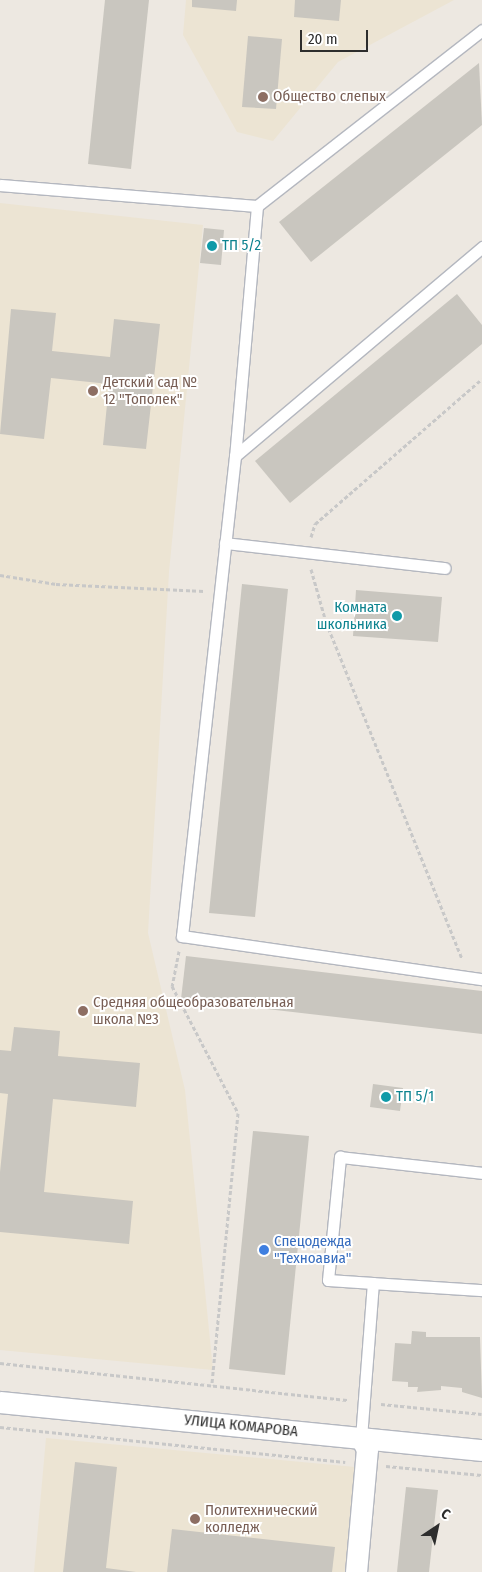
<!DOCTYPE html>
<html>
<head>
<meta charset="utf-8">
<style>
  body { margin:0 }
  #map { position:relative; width:482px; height:1572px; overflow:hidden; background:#ede8e1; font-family:"Fira Sans Condensed",sans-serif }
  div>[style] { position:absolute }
  .education>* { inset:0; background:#ece4d3 }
  .building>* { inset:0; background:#c9c6bf }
  .path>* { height:3px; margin-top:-1.5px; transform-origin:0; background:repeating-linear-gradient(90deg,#c8c8c8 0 4px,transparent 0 6.5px) }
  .roads { filter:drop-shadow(1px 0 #b4b7bf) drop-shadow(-1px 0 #b4b7bf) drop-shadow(0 1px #b4b7bf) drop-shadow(0 -1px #b4b7bf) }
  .service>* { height:11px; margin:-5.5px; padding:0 5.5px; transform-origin:5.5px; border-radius:5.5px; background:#fff }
  .minor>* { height:21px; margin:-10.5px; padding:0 10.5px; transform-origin:10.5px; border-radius:10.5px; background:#fff }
  .dots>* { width:14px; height:14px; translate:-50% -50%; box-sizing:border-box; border:2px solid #fff; border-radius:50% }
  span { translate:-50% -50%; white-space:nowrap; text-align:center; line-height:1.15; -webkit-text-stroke:4px #fff; paint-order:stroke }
  .education-label { font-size:15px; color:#785e54 }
  .left { translate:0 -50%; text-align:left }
  .culture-label { font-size:15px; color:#0d838f }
  .right { translate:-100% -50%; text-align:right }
  .shop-label { font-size:15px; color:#366cbe }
  .street-label { font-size:15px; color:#2d2d2d }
  .north { position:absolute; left:412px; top:1502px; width:50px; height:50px; -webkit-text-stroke:4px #fff; paint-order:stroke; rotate:34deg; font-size:14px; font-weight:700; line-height:20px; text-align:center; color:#2d2d2d }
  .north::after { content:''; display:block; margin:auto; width:18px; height:22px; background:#2d2d2d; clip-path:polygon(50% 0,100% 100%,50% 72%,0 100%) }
  .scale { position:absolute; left:300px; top:30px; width:68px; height:22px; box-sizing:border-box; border:2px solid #2d2d2d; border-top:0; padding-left:6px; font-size:15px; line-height:18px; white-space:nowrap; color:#2d2d2d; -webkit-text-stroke:4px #fff; paint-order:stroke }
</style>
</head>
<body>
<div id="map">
  <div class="education">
    <i style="clip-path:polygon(186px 0,454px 0,338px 62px,273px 141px,237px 132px,183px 35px)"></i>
    <i style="clip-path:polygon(0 203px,203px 225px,169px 572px,148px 933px,185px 1090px,213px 1370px,0 1350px)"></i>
    <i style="clip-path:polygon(46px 1438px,355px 1467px,348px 1572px,34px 1572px)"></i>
  </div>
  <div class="building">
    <i style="clip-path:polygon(105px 0,149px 0,131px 169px,88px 164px)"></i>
    <i style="clip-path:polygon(192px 0,237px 0,236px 11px,192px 7px)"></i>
    <i style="clip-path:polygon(295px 0,341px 0,339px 21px,294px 17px)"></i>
    <i style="clip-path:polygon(248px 36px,282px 39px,276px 109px,242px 107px)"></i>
    <i style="clip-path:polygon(479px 63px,482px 125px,311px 262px,279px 222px)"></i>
    <i style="clip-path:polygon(204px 228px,224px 230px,221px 265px,200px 263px)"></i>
    <i style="clip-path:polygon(457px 294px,482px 325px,482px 344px,290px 503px,255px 461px)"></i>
    <i style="clip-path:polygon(11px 309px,56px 313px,52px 351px,110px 357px,114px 319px,160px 324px,146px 449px,103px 445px,109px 384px,51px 378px,44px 439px,0 434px)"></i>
    <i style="clip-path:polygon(242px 584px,288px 589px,255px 917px,209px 913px)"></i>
    <i style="clip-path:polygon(356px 590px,442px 597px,438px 642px,353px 636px)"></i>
    <i style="clip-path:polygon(186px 956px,482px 991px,482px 1034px,181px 999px)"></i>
    <i style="clip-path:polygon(14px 1027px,60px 1031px,58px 1056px,140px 1063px,136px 1107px,53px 1099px,44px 1192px,133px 1201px,129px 1244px,0 1232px,0 1172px,8px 1094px,0 1093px,0 1050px,11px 1051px)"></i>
    <i style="clip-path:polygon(373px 1084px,403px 1088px,400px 1111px,370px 1107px)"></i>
    <i style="clip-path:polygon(253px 1131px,309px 1136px,285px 1375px,229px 1369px)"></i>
    <i style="clip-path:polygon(412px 1331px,426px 1332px,426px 1337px,480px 1337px,482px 1398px,462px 1392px,462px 1388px,441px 1386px,441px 1390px,417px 1392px,418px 1387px,408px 1387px,408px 1382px,392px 1381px,395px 1343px,411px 1344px)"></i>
    <i style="clip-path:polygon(75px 1462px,117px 1467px,106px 1568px,136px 1572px,63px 1572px)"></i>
    <i style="clip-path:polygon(406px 1487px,438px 1490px,429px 1572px,397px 1572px)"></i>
    <i style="clip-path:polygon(172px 1529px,335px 1547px,332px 1572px,167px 1572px)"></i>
  </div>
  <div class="path">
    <i style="left:311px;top:537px;width:14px;rotate:-73deg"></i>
    <i style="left:315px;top:524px;width:221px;rotate:-41deg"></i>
    <i style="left:311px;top:569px;width:55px;rotate:74.2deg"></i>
    <i style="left:326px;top:622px;width:363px;rotate:68deg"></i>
    <i style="left:0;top:575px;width:57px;rotate:9.1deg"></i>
    <i style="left:56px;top:584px;width:148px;rotate:2.7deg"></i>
    <i style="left:179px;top:951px;width:36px;rotate:101deg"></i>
    <i style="left:172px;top:986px;width:143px;rotate:62.5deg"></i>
    <i style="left:238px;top:1113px;width:273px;rotate:95.5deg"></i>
    <i style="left:0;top:1363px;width:349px;rotate:6.1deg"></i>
    <i style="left:381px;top:1404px;width:101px;rotate:5.7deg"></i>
    <i style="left:0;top:1427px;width:347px;rotate:5.8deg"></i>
    <i style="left:386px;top:1466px;width:96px;rotate:5.4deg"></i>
  </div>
  <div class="roads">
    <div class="service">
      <i style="left:0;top:185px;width:258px;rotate:4.7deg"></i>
      <i style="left:257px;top:206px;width:286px;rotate:-38deg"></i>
      <i style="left:257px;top:206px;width:251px;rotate:95deg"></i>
      <i style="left:235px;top:456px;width:324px;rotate:-40.2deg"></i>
      <i style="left:235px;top:456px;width:483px;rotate:96.3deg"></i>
      <i style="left:182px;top:936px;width:303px;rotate:8.2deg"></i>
      <i style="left:225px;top:543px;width:221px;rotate:6.5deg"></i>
      <i style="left:373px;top:1283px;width:45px;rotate:-176.2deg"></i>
      <i style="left:328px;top:1280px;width:124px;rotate:-84.4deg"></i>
      <i style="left:340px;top:1157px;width:143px;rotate:6.4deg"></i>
      <i style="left:361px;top:1438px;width:155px;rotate:-85.6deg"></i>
      <i style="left:373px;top:1283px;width:109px;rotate:3.7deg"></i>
    </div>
    <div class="minor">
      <i style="left:0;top:1402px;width:484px;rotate:5.7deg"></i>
      <i style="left:356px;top:1572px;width:123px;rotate:-84.9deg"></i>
      <i style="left:367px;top:1449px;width:13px;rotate:-119deg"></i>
    </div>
  </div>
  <div class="dots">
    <i style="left:263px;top:97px;background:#8d6e63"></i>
    <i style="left:212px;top:246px;background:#0f9aa8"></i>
    <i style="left:93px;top:391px;background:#8d6e63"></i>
    <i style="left:397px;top:616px;background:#0f9aa8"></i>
    <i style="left:83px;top:1011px;background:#8d6e63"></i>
    <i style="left:386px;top:1097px;background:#0f9aa8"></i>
    <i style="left:264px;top:1250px;background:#3f7fe0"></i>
    <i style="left:195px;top:1519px;background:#8d6e63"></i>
  </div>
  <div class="education-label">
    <span class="left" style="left:273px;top:97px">Общество слепых</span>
    <span class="left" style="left:103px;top:391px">Детский сад №<br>12 "Тополек"</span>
    <span class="left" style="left:93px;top:1011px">Средняя общеобразовательная<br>школа №3</span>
    <span class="left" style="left:205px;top:1519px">Политехнический<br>колледж</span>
  </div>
  <div class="culture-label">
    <span class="left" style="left:222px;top:246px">ТП 5/2</span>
    <span class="right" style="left:387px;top:616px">Комната<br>школьника</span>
    <span class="left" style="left:396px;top:1097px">ТП 5/1</span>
  </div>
  <div class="shop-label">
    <span class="left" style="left:274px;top:1250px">Спецодежда<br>"Техноавиа"</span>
  </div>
  <div class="street-label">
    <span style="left:241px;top:1426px;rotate:6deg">УЛИЦА КОМАРОВА</span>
  </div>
  <div class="north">С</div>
  <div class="scale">20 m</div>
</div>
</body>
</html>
